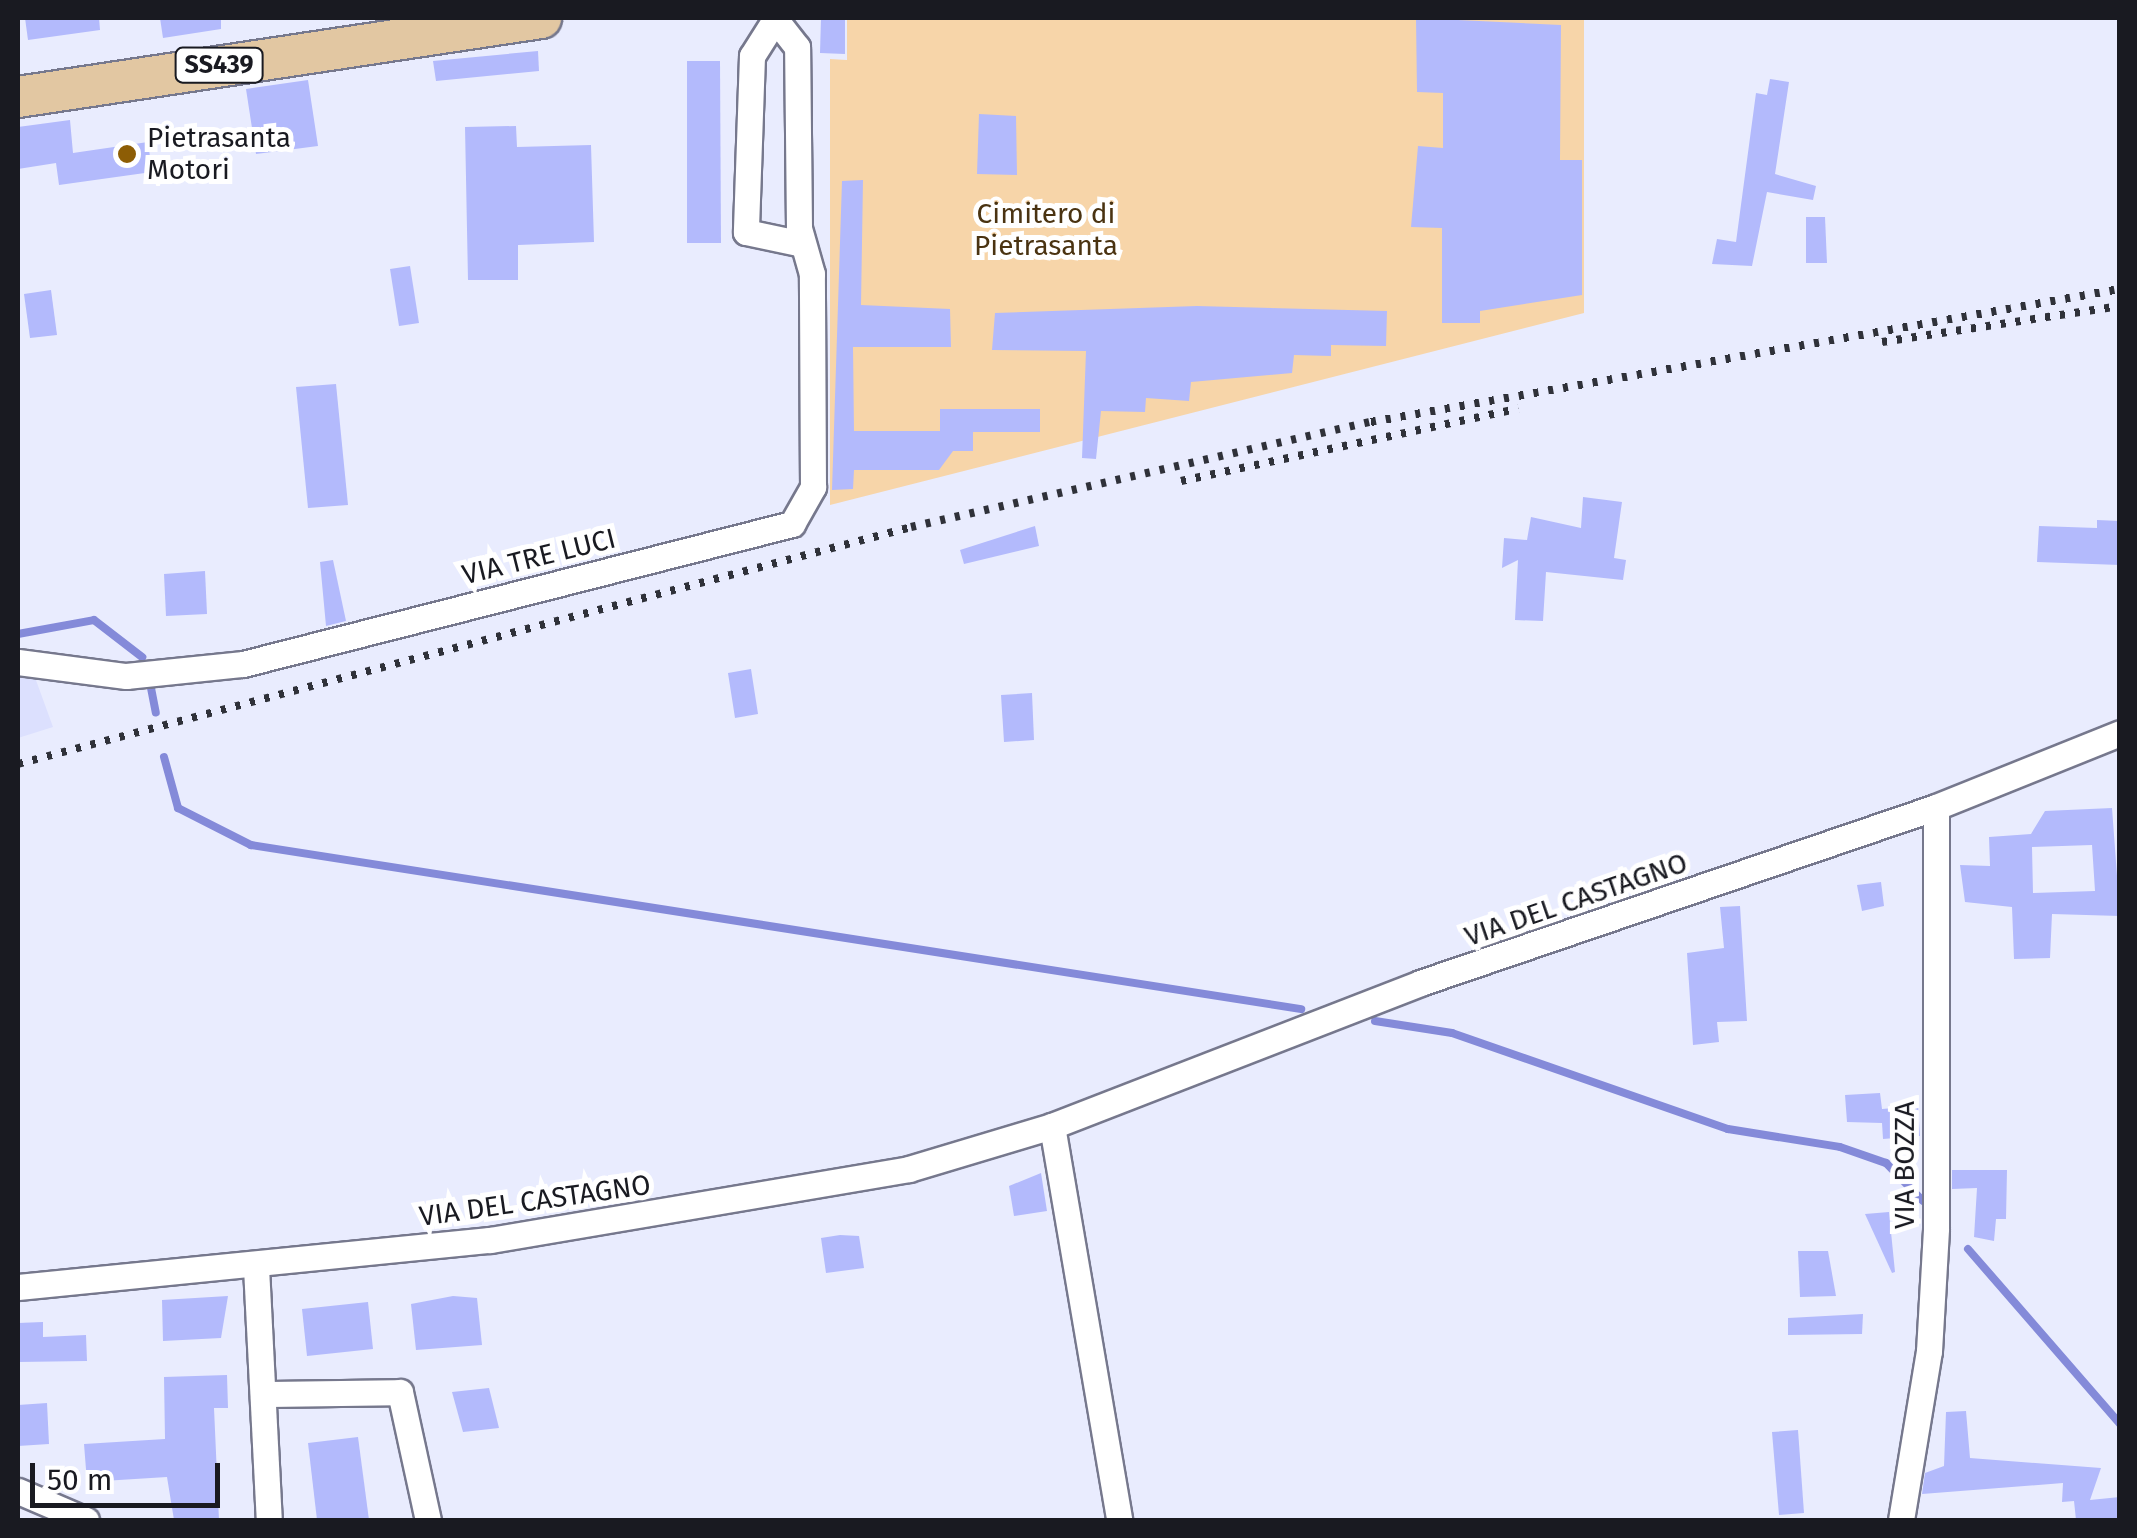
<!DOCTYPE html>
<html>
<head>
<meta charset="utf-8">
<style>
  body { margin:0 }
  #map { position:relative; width:2137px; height:1538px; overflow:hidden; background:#e9ecfe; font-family:"Fira Sans",sans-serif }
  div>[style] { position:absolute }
  .built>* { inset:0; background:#dce0fe }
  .green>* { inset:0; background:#f7d5a9 }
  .stream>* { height:8px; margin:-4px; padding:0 4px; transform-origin:4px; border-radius:4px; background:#848ad9 }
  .building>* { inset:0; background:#b3bafc }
  .roads { filter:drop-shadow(2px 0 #76788d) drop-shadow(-2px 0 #76788d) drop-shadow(0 2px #76788d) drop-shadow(0 -2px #76788d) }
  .minor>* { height:25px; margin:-12.5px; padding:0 12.5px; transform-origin:12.5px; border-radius:12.5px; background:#fff }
  .primary>* { height:40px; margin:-20px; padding:0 20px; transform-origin:20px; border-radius:20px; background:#e2c7a2 }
  .rail>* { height:8px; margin-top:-4px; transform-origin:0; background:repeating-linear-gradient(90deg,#2f3139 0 5px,transparent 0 15px) }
  .dots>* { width:28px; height:28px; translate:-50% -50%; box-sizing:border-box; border:5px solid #fff; border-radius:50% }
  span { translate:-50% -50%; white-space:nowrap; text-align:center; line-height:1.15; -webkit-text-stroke:10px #fff; paint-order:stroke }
  .shield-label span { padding:2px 8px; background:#fff; border:2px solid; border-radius:8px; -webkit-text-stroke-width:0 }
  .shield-label { font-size:25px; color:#191a21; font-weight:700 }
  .poi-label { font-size:28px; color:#191a21 }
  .left { translate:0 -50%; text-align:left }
  .park-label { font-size:28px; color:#4a3311 }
  .street-label { font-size:28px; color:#191a21 }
  .frame { position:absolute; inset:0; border:20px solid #191a21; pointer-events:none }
  .scale { position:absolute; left:30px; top:1463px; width:190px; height:45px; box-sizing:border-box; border:5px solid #191a21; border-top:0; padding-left:12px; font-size:30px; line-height:35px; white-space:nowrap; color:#191a21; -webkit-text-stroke:8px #fff; paint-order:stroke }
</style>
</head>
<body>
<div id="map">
  <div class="built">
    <i style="clip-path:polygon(33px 672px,53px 727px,18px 738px,18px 677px)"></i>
  </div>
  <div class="green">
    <i style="clip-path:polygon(847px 18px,1584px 18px,1584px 313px,830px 505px,830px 59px,847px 60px)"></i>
  </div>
  <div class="stream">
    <i style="left:18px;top:634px;width:77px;rotate:-10.4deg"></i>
    <i style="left:94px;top:620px;width:61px;rotate:37.6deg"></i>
    <i style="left:151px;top:688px;width:25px;rotate:79deg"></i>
    <i style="left:164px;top:757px;width:53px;rotate:74.6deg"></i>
    <i style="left:178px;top:808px;width:82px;rotate:26.9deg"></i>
    <i style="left:251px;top:845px;width:1063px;rotate:8.88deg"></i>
    <i style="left:1375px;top:1021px;width:78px;rotate:8.9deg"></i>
    <i style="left:1452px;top:1033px;width:292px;rotate:19.2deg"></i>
    <i style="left:1728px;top:1129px;width:113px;rotate:9.1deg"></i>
    <i style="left:1840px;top:1147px;width:49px;rotate:19.2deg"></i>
    <i style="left:1886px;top:1163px;width:53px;rotate:45.8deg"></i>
    <i style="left:1968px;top:1249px;width:232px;rotate:49deg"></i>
  </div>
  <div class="building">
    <i style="clip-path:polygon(25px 18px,99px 18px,100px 30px,28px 40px)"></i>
    <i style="clip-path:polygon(160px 18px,221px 18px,221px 29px,163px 38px)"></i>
    <i style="clip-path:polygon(821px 18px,845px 18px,845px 54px,820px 53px)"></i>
    <i style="clip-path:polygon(1416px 18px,1561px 25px,1560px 160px,1582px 160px,1582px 295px,1480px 311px,1480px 323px,1442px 323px,1442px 228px,1411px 227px,1418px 146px,1443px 148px,1443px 93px,1417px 92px)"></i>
    <i style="clip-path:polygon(538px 51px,539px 71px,436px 81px,433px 61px)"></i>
    <i style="clip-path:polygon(687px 61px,720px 61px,721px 243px,687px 243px)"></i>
    <i style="clip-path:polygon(1770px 79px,1789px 82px,1775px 174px,1816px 186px,1813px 200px,1767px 192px,1752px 266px,1712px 264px,1717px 239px,1736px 242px,1756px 93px,1767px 95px)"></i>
    <i style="clip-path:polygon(308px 80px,318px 146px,256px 154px,246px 89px)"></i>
    <i style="clip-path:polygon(979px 114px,1016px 116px,1017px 175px,977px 174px)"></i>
    <i style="clip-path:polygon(70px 120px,73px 153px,148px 142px,152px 172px,59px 185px,56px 163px,18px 169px,18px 127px)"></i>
    <i style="clip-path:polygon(516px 126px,517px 147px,591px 145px,594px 242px,518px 245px,518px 280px,468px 280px,465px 127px)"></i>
    <i style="clip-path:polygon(863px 180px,861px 305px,950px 309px,951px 347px,853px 347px,854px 431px,940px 431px,940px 409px,1040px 409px,1040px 432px,973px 432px,973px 451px,953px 451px,939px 470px,854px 470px,853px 489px,832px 490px,842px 181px)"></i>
    <i style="clip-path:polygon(1806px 217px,1825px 217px,1827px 263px,1806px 263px)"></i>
    <i style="clip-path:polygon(410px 266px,419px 323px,399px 326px,390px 269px)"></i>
    <i style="clip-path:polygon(51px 290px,57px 335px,30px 338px,24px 294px)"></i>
    <i style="clip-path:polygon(1197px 306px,1387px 311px,1386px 346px,1331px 345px,1331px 356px,1294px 355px,1292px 373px,1191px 382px,1189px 401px,1146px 398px,1145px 412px,1101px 411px,1096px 459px,1082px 458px,1086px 351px,992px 350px,995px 313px)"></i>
    <i style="clip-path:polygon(336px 384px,348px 505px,308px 508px,296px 387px)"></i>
    <i style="clip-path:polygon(1583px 497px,1622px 502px,1614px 558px,1626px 560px,1623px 580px,1546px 572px,1543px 621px,1515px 620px,1518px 560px,1502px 568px,1504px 538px,1527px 540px,1531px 517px,1581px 528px)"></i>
    <i style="clip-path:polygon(2097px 520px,2120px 521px,2120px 565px,2037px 562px,2039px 526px,2097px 528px)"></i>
    <i style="clip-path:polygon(1035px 526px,1039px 546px,964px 564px,960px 550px)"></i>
    <i style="clip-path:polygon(333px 560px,346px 621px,326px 626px,320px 562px)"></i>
    <i style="clip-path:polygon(205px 571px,207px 614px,166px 616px,164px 574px)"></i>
    <i style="clip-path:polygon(751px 669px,758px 714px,735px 718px,728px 673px)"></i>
    <i style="clip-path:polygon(1032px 693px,1034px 740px,1004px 742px,1001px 695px)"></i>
    <i style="clip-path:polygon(evenodd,2112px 808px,2120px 916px,2052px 914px,2050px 958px,2014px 959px,2012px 907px,1965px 902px,1960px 865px,1990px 866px,1989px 837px,2031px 834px,2045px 811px,2112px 808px,2092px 845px,2095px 891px,2033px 893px,2032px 847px,2092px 845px)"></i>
    <i style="clip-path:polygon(1881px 882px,1884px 906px,1862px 911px,1857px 885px)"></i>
    <i style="clip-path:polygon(1740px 906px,1747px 1021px,1717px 1022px,1719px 1042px,1693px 1045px,1687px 953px,1724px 948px,1720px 907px)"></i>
    <i style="clip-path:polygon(1880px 1093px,1882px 1109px,1918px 1106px,1920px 1136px,1883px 1139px,1882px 1123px,1847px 1122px,1845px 1095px)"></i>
    <i style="clip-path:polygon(1952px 1170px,2007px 1170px,2006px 1219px,1996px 1219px,1994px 1241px,1974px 1237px,1977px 1188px,1952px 1189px)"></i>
    <i style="clip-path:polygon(1041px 1173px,1047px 1211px,1014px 1216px,1009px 1186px)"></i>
    <i style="clip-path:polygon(1889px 1212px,1895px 1272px,1892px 1273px,1865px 1214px)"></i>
    <i style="clip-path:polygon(840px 1235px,859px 1236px,864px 1268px,826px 1273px,821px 1238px)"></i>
    <i style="clip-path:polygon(1798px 1251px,1828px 1251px,1836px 1296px,1800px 1297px)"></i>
    <i style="clip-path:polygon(228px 1296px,221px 1338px,163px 1341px,162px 1300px)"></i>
    <i style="clip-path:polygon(453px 1296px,477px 1298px,482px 1345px,416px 1350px,411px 1304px)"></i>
    <i style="clip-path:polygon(368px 1302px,373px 1349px,307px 1356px,302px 1309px)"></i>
    <i style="clip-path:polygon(1863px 1314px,1862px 1334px,1788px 1335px,1788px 1318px)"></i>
    <i style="clip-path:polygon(43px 1322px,43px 1337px,86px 1335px,87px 1361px,18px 1362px,18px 1323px)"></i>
    <i style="clip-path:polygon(227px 1375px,228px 1408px,214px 1408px,219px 1520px,174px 1520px,167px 1477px,87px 1482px,84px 1444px,165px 1439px,164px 1377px)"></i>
    <i style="clip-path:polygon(489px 1388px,499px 1428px,463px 1432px,452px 1392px)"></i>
    <i style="clip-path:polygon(47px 1403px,49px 1444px,18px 1446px,18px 1405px)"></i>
    <i style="clip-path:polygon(1966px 1411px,1970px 1458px,2101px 1468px,2090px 1500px,2120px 1497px,2120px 1520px,2076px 1520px,2074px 1501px,2086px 1500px,2062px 1502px,2063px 1483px,1922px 1494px,1925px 1473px,1944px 1466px,1946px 1412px)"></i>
    <i style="clip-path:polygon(1798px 1430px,1804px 1513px,1779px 1515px,1772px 1432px)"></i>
    <i style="clip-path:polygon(358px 1437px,369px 1520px,317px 1520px,308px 1443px)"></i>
  </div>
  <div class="roads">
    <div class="minor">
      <i style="left:776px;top:18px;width:45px;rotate:122.3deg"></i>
      <i style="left:752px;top:56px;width:176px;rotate:92deg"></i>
      <i style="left:746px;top:232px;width:58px;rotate:11.9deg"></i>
      <i style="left:18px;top:662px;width:109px;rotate:7.4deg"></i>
      <i style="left:126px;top:676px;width:118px;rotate:-5.9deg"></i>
      <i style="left:243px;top:664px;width:567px;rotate:-14.31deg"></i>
      <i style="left:792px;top:524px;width:43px;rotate:-60.4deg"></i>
      <i style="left:813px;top:487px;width:213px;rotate:-90.3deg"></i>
      <i style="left:812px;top:274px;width:48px;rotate:-105.8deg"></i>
      <i style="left:799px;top:228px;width:181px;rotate:-90.6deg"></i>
      <i style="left:797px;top:47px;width:34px;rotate:-128deg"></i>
      <i style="left:1052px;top:1126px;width:400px;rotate:80.3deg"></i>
      <i style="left:256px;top:1267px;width:253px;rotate:87.1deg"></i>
      <i style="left:18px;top:1287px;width:474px;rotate:-5.7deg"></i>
      <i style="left:490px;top:1240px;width:425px;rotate:-9.6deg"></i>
      <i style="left:909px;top:1169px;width:149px;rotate:-16.7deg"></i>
      <i style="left:1052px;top:1126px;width:395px;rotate:-21.2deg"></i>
      <i style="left:1420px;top:983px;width:545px;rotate:-18.83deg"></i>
      <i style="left:1936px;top:807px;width:198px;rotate:-21.9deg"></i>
      <i style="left:263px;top:1394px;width:137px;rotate:-0.8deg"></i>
      <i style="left:400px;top:1392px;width:131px;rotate:77.7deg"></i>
      <i style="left:18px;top:1491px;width:74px;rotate:23.1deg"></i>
      <i style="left:1901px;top:1520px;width:171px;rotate:-80.6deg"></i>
      <i style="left:1929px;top:1351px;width:123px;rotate:-86.7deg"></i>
      <i style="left:1936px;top:1228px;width:421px;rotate:-90deg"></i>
    </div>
    <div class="primary">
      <i style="left:18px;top:97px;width:529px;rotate:-8.59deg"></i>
    </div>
  </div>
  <div class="rail">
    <i style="left:1882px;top:342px;width:241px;rotate:-8.6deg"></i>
    <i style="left:1181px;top:481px;width:345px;rotate:-12.1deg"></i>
    <i style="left:18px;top:764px;width:924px;rotate:-14.86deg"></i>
    <i style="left:911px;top:527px;width:472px;rotate:-12.9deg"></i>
    <i style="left:1371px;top:422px;width:761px;rotate:-10.07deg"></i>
  </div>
  <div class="dots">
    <i style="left:127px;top:154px;background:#8d5d05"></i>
  </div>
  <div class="shield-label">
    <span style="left:219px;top:65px">SS439</span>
  </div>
  <div class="poi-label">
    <span class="left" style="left:147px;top:154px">Pietrasanta<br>Motori</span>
  </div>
  <div class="park-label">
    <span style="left:1046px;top:230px">Cimitero di<br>Pietrasanta</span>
  </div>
  <div class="street-label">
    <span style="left:539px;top:557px;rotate:-14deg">VIA TRE LUCI</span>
    <span style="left:1576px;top:900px;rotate:-19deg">VIA DEL CASTAGNO</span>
    <span style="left:1905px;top:1165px;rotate:-90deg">VIA BOZZA</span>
    <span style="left:535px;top:1201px;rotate:-8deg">VIA DEL CASTAGNO</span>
  </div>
  <div class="frame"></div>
  <div class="scale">50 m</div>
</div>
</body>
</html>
